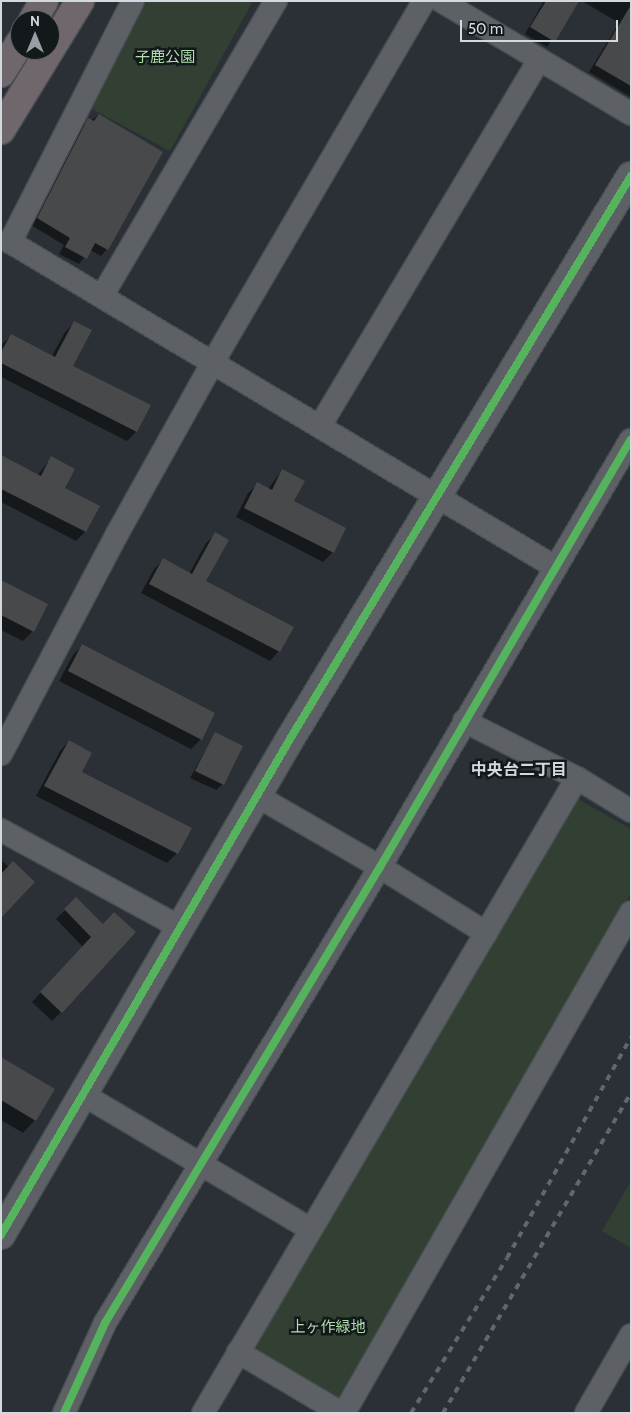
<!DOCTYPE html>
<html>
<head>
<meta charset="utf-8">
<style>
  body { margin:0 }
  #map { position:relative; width:632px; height:1414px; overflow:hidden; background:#2a3035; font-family:Cabin,"Noto Sans JP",sans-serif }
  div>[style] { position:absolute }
  .green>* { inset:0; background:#314032 }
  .shadow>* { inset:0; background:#0007 }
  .building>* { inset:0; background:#48494a }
  .roads { filter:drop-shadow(1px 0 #494e52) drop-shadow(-1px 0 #494e52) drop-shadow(0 1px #494e52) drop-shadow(0 -1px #494e52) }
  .street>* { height:22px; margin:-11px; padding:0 11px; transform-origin:11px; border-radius:11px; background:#5d6165 }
  .secondary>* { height:28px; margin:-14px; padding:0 14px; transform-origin:14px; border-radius:14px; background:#5d6165 }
  .highway>* { height:28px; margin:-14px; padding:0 14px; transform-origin:14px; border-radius:14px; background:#70676d }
  .rail>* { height:4px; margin-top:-2px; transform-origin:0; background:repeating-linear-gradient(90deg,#61676b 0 6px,transparent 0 12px) }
  .cycleway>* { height:8px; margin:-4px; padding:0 4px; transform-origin:4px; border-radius:4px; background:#56b35d }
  span { translate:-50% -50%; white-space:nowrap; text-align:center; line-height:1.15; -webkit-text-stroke:5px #13181b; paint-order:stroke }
  .park-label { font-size:15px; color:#b0deac }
  .neighbourhood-label { font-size:16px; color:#d3dadf; font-weight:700 }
  .frame { position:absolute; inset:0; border:2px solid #d3dadf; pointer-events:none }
  .north { position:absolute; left:10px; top:10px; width:50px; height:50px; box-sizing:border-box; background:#13181b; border:1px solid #606669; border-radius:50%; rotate:0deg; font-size:14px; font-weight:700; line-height:20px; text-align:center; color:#d3dadf }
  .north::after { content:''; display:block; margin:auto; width:18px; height:22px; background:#989ea4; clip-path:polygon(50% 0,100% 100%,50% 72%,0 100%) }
  .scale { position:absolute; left:460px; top:20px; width:158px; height:22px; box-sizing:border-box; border:2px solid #d3dadf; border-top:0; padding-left:6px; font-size:15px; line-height:18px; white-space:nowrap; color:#d3dadf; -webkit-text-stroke:4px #13181b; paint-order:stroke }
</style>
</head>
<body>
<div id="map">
  <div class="green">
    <i style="clip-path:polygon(139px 1px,253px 1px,170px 151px,83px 104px)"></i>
    <i style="clip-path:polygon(576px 798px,631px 829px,631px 893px,341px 1413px,253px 1346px)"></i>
    <i style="clip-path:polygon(631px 1181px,631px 1248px,602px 1231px)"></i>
  </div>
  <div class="shadow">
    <i style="clip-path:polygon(544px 1px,577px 1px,547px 47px,525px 34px)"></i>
    <i style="clip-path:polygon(582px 1px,631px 1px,631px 97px,589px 72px,619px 23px)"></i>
    <i style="clip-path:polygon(99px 115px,107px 249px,101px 256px,90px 250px,79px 264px,59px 254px,64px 245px,31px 225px,82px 126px)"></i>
    <i style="clip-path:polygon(74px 323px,71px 366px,136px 432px,127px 441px,1px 377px,1px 345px,11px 336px,52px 356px,65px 332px)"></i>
    <i style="clip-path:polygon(1px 456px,38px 475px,52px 457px,85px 532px,76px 541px,1px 502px)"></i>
    <i style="clip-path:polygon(282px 470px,292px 502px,345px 528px,333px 552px,323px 562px,236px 517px,248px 493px,258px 484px,268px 489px)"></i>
    <i style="clip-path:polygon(216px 534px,204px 582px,279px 651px,270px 661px,141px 593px,154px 569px,163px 560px,189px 574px,206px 543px)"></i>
    <i style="clip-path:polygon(1px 582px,33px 631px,23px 641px,1px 630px)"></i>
    <i style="clip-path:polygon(82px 646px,201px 739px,191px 749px,59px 681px,73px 655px)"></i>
    <i style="clip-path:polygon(215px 734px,223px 784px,216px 790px,190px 778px)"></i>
    <i style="clip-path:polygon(69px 741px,80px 772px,190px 828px,177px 853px,167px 863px,36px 796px,60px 751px)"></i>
    <i style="clip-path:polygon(1px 860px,9px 867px,1px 916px)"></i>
    <i style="clip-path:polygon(76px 899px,102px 926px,61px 1012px,52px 1021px,32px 1002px,83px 947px,56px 919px)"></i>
    <i style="clip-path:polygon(1px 1059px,35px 1120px,23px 1133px,1px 1120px)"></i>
  </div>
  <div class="building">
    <i style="clip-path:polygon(546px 1px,579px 1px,555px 42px,530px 27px)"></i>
    <i style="clip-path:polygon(631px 5px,631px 86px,595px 65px)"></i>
    <i style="clip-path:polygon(99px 114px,163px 152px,108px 250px,95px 243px,87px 259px,65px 247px,70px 238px,37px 218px,88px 118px,94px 121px)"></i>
    <i style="clip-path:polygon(74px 321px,92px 330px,73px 366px,151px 405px,137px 432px,1px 363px,1px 352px,11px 334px,55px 357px)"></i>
    <i style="clip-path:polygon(1px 455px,41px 476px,51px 456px,75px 469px,65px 488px,100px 506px,86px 532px,1px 489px)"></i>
    <i style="clip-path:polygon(282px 469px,305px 481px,294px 501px,346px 528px,334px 553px,244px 508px,257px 482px,272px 490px)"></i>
    <i style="clip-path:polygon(215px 532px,229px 540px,206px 581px,294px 627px,280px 652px,149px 584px,163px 558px,192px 574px)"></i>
    <i style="clip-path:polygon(1px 580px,48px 604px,34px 632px,1px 615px)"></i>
    <i style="clip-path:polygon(82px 644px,215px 713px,202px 740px,68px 671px)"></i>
    <i style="clip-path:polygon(215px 732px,243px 746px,224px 785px,195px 771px)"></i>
    <i style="clip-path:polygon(69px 740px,92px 753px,82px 772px,192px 828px,178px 854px,44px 786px)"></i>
    <i style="clip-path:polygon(13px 861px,35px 882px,1px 918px,1px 874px)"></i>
    <i style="clip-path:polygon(76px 897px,103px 924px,114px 912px,136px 932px,62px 1013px,40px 992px,91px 937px,64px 909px)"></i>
    <i style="clip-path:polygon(1px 1057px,55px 1089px,36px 1121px,1px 1100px)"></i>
  </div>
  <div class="roads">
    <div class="street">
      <i style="left:133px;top:1px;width:271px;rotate:117deg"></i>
      <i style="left:10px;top:242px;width:635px;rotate:30.81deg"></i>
      <i style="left:441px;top:1px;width:221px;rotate:30.7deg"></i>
      <i style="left:102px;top:296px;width:342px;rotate:-59.5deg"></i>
      <i style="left:320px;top:426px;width:427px;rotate:-59.1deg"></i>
      <i style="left:464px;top:721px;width:127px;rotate:26.8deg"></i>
      <i style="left:577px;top:778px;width:63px;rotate:31.4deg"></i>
      <i style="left:1px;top:754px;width:249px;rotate:-62.2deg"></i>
      <i style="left:117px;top:534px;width:197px;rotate:-60.8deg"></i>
      <i style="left:213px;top:362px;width:418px;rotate:-59.7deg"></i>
      <i style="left:257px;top:796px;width:142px;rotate:30deg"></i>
      <i style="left:380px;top:867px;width:125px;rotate:31.9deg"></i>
      <i style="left:1px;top:830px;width:204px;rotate:28.5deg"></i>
      <i style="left:82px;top:1094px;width:264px;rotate:30.6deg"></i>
      <i style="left:238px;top:1352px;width:120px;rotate:30.6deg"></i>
      <i style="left:64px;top:1413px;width:99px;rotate:-65.5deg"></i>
      <i style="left:105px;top:1323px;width:533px;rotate:-58.91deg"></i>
      <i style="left:380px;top:867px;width:495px;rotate:-59.6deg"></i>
      <i style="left:203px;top:1413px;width:737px;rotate:-59.5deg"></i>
      <i style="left:344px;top:1413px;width:577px;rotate:-60.19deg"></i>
      <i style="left:586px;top:1413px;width:90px;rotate:-60deg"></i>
    </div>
    <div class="secondary">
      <i style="left:1px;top:1235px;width:574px;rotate:-59.77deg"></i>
      <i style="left:290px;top:739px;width:658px;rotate:-58.8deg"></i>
    </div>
    <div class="highway">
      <i style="left:33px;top:20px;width:22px;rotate:-60deg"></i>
      <i style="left:1px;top:73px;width:36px;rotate:-58deg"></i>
      <i style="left:1px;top:130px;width:151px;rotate:-58.5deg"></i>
    </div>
  </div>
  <div class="rail">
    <i style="left:411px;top:1413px;width:182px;rotate:-58.2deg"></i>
    <i style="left:507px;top:1258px;width:253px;rotate:-60.7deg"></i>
    <i style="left:443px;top:1413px;width:372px;rotate:-59.6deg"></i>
  </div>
  <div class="cycleway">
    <i style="left:1px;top:1235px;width:574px;rotate:-59.77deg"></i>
    <i style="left:290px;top:739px;width:658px;rotate:-58.8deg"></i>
    <i style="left:64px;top:1413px;width:99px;rotate:-65.5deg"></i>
    <i style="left:105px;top:1323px;width:533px;rotate:-58.91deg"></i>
    <i style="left:380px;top:867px;width:495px;rotate:-59.6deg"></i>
  </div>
  <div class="park-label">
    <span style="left:165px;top:58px">子鹿公園</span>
    <span style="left:328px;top:1328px">上ヶ作緑地</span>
  </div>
  <div class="neighbourhood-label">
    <span style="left:519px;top:770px">中央台二丁目</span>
  </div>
  <div class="frame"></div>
  <div class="north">N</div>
  <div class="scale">50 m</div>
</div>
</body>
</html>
